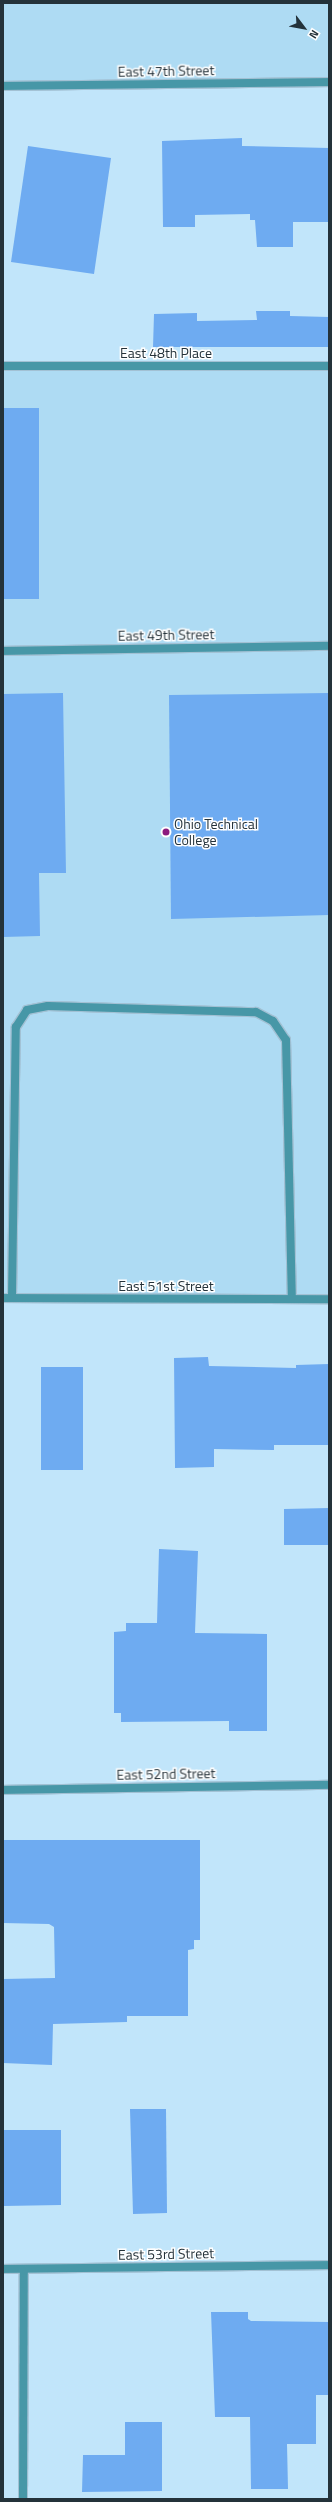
<!DOCTYPE html>
<html>
<head>
<meta charset="utf-8">
<style>
  body { margin:0 }
  #map { position:relative; width:332px; height:2502px; overflow:hidden; background:#c1e5fa; font-family:"Titillium Web",sans-serif }
  div>[style] { position:absolute }
  .built>* { inset:0; background:#aedbf3 }
  .building>* { inset:0; background:#6eabf1 }
  .roads { filter:drop-shadow(1px 0 #a2c1d4) drop-shadow(-1px 0 #a2c1d4) drop-shadow(0 1px #a2c1d4) drop-shadow(0 -1px #a2c1d4) }
  .service>* { height:8px; margin:-4px; padding:0 4px; transform-origin:4px; border-radius:4px; background:#4797a7 }
  .minor>* { height:8px; margin:-4px; padding:0 4px; transform-origin:4px; border-radius:4px; background:#4797a7 }
  .dots>* { width:11px; height:11px; translate:-50% -50%; box-sizing:border-box; border:2px solid #fff; border-radius:50% }
  span { translate:-50% -50%; white-space:nowrap; text-align:center; line-height:1.15; -webkit-text-stroke:3px #fff; paint-order:stroke }
  .street-label { font-size:14px; color:#24323a }
  .poi-label { font-size:14px; color:#24323a }
  .left { translate:0 -50%; text-align:left }
  .frame { position:absolute; inset:0; border:4px solid #24323a; pointer-events:none }
  .north { position:absolute; left:284px; top:8px; width:40px; height:40px; -webkit-text-stroke:3px #fff; paint-order:stroke; rotate:122deg; font-size:11px; font-weight:700; line-height:16px; text-align:center; color:#24323a }
  .north::after { content:''; display:block; margin:auto; width:14px; height:18px; background:#24323a; clip-path:polygon(50% 0,100% 100%,50% 72%,0 100%) }
</style>
</head>
<body>
<div id="map">
  <div class="built">
    <i style="clip-path:polygon(3px 3px,329px 3px,329px 82px,3px 86px)"></i>
    <i style="clip-path:polygon(3px 366px,329px 366px,329px 1299px,3px 1298px)"></i>
  </div>
  <div class="building">
    <i style="clip-path:polygon(242px 138px,242px 146px,329px 148px,329px 222px,293px 222px,293px 247px,257px 247px,255px 220px,250px 220px,250px 214px,195px 215px,195px 227px,163px 227px,162px 141px)"></i>
    <i style="clip-path:polygon(28px 146px,111px 158px,94px 274px,11px 262px)"></i>
    <i style="clip-path:polygon(256px 311px,290px 311px,290px 316px,329px 317px,329px 347px,153px 347px,154px 314px,197px 313px,197px 321px,257px 320px)"></i>
    <i style="clip-path:polygon(3px 408px,39px 408px,39px 599px,3px 599px)"></i>
    <i style="clip-path:polygon(63px 693px,66px 873px,39px 873px,40px 936px,3px 937px,3px 694px)"></i>
    <i style="clip-path:polygon(329px 693px,329px 915px,171px 919px,169px 695px)"></i>
    <i style="clip-path:polygon(208px 1357px,209px 1366px,296px 1368px,296px 1365px,329px 1364px,329px 1445px,274px 1445px,274px 1450px,214px 1449px,214px 1467px,175px 1468px,174px 1358px)"></i>
    <i style="clip-path:polygon(41px 1367px,83px 1367px,83px 1470px,41px 1470px)"></i>
    <i style="clip-path:polygon(329px 1508px,329px 1545px,284px 1545px,284px 1509px)"></i>
    <i style="clip-path:polygon(159px 1549px,198px 1551px,195px 1633px,267px 1634px,267px 1731px,229px 1731px,229px 1721px,121px 1722px,121px 1713px,114px 1713px,114px 1632px,126px 1631px,126px 1623px,157px 1623px)"></i>
    <i style="clip-path:polygon(3px 1840px,200px 1840px,200px 1940px,194px 1940px,194px 1949px,188px 1950px,188px 2016px,127px 2016px,127px 2022px,53px 2024px,52px 2065px,3px 2063px,3px 1979px,55px 1978px,54px 1927px,49px 1924px,3px 1923px)"></i>
    <i style="clip-path:polygon(130px 2109px,166px 2109px,167px 2213px,133px 2214px)"></i>
    <i style="clip-path:polygon(3px 2130px,61px 2130px,61px 2205px,3px 2206px)"></i>
    <i style="clip-path:polygon(211px 2312px,248px 2312px,248px 2319px,251px 2321px,329px 2322px,329px 2395px,316px 2395px,316px 2444px,287px 2444px,288px 2489px,251px 2489px,250px 2417px,215px 2417px)"></i>
    <i style="clip-path:polygon(125px 2422px,162px 2422px,162px 2491px,82px 2492px,83px 2455px,125px 2455px)"></i>
  </div>
  <div class="roads">
    <div class="service">
      <i style="left:3px;top:366px;width:326px"></i>
      <i style="left:12px;top:1298px;width:271px;rotate:-89.2deg"></i>
      <i style="left:16px;top:1027px;width:20px;rotate:-57deg"></i>
      <i style="left:27px;top:1010px;width:21px;rotate:-11deg"></i>
      <i style="left:48px;top:1006px;width:208px;rotate:1.7deg"></i>
      <i style="left:256px;top:1012px;width:19px;rotate:28deg"></i>
      <i style="left:273px;top:1021px;width:23px;rotate:56deg"></i>
      <i style="left:286px;top:1040px;width:259px;rotate:88.7deg"></i>
    </div>
    <div class="minor">
      <i style="left:3px;top:86px;width:326px;rotate:-0.7deg"></i>
      <i style="left:3px;top:651px;width:326px;rotate:-0.9deg"></i>
      <i style="left:3px;top:1298px;width:326px;rotate:0.2deg"></i>
      <i style="left:3px;top:1790px;width:326px;rotate:-0.9deg"></i>
      <i style="left:3px;top:2269px;width:326px;rotate:-0.7deg"></i>
      <i style="left:23px;top:2499px;width:230px;rotate:-89.8deg"></i>
    </div>
  </div>
  <div class="dots">
    <i style="left:166px;top:832px;background:#8c1c7f"></i>
  </div>
  <div class="street-label">
    <span style="left:166px;top:71px;rotate:-1deg">East 47th Street</span>
    <span style="left:166px;top:353px">East 48th Place</span>
    <span style="left:166px;top:635px;rotate:-1deg">East 49th Street</span>
    <span style="left:166px;top:1286px">East 51st Street</span>
    <span style="left:166px;top:1774px;rotate:-1deg">East 52nd Street</span>
    <span style="left:166px;top:2254px;rotate:-1deg">East 53rd Street</span>
  </div>
  <div class="poi-label">
    <span class="left" style="left:174px;top:832px">Ohio Technical<br>College</span>
  </div>
  <div class="frame"></div>
  <div class="north">N</div>
</div>
</body>
</html>
